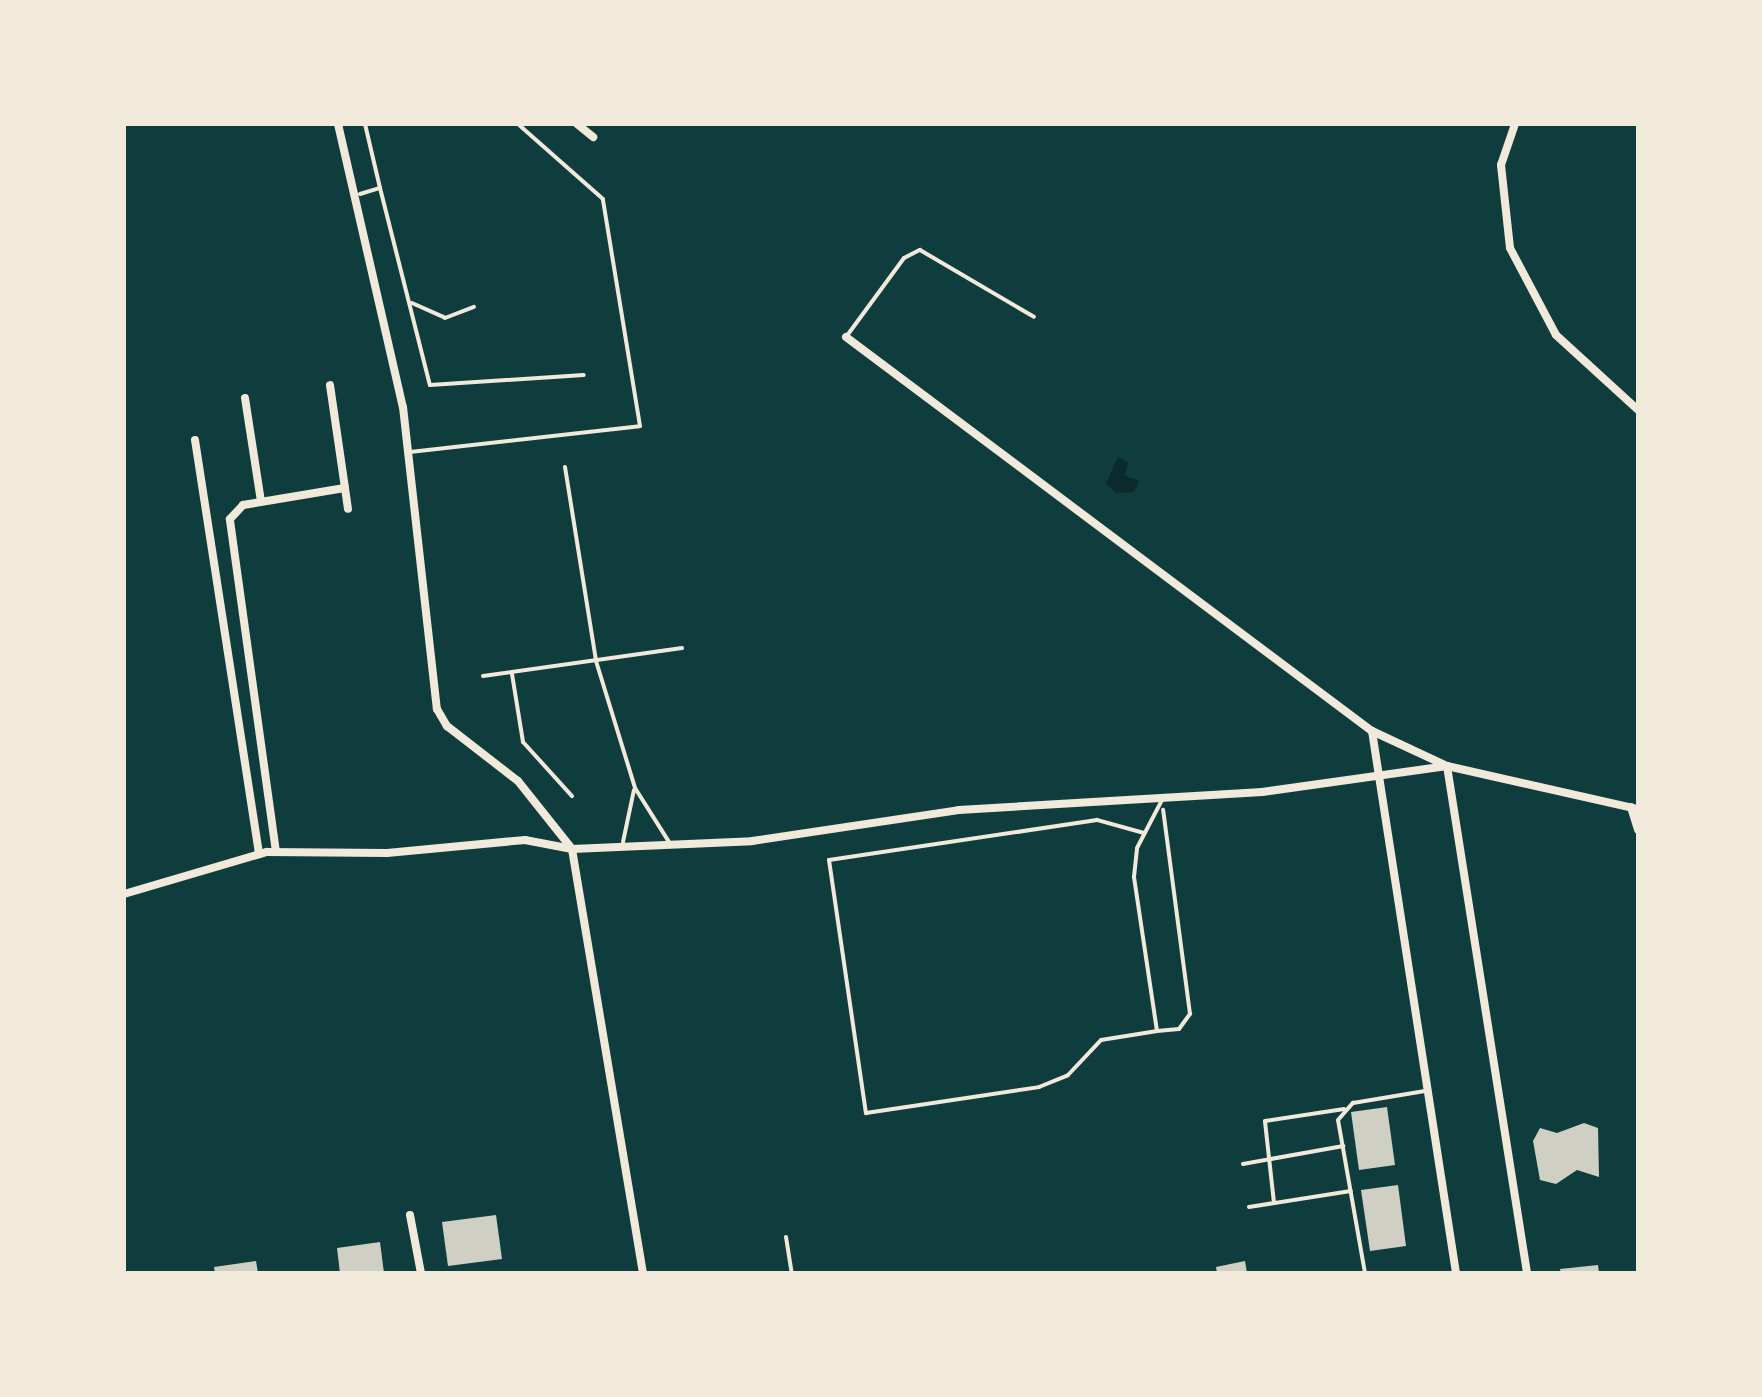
<!DOCTYPE html>
<html>
<head>
<meta charset="utf-8">
<style>
  body { margin:0 }
  #map { position:relative; width:1762px; height:1397px; overflow:hidden; background:#0f3d3e; font-family:"Titillium Web",sans-serif }
  div>[style] { position:absolute }
  .water>* { inset:0; background:#0a2a2b }
  .building>* { inset:0; background:#cfcfc3 }
  .service>* { height:4px; margin:-2px; padding:0 2px; transform-origin:2px; border-radius:2px; background:#f1e9da }
  .minor>* { height:8px; margin:-4px; padding:0 4px; transform-origin:4px; border-radius:4px; background:#f1e9da }
  span { translate:-50% -50%; white-space:nowrap; text-align:center; line-height:1.15; -webkit-text-stroke:6px #f1e9da; paint-order:stroke }
  .frame { position:absolute; inset:0; border:126px solid #f1e9da; pointer-events:none }
</style>
</head>
<body>
<div id="map">
  <div class="water">
    <i style="clip-path:polygon(1118px 457px,1129px 463px,1124px 475px,1139px 481px,1134px 492px,1116px 493px,1106px 483px)"></i>
  </div>
  <div class="building">
    <i style="clip-path:polygon(1387px 1107px,1395px 1165px,1359px 1170px,1351px 1112px)"></i>
    <i style="clip-path:polygon(1584px 1123px,1598px 1128px,1599px 1177px,1577px 1170px,1556px 1184px,1540px 1180px,1533px 1141px,1540px 1128px,1557px 1133px)"></i>
    <i style="clip-path:polygon(1398px 1185px,1406px 1246px,1370px 1251px,1361px 1190px)"></i>
    <i style="clip-path:polygon(496px 1215px,502px 1259px,448px 1266px,442px 1222px)"></i>
    <i style="clip-path:polygon(380px 1242px,384px 1273px,340px 1273px,337px 1248px)"></i>
    <i style="clip-path:polygon(256px 1261px,258px 1273px,215px 1273px,214px 1267px)"></i>
    <i style="clip-path:polygon(1245px 1261px,1247px 1273px,1217px 1273px,1216px 1267px)"></i>
    <i style="clip-path:polygon(1598px 1265px,1599px 1273px,1561px 1273px,1560px 1269px)"></i>
  </div>
  <div class="service">
    <i style="left:365px;top:124px;width:66px;rotate:76.8deg"></i>
    <i style="left:360px;top:194px;width:21px;rotate:-17deg"></i>
    <i style="left:380px;top:188px;width:203px;rotate:75.8deg"></i>
    <i style="left:430px;top:385px;width:154px;rotate:-3.7deg"></i>
    <i style="left:412px;top:303px;width:36px;rotate:24deg"></i>
    <i style="left:445px;top:318px;width:31px;rotate:-21deg"></i>
    <i style="left:846px;top:337px;width:98px;rotate:-53.7deg"></i>
    <i style="left:904px;top:258px;width:18px;rotate:-27deg"></i>
    <i style="left:920px;top:250px;width:132px;rotate:30.4deg"></i>
    <i style="left:410px;top:452px;width:231px;rotate:-6.4deg"></i>
    <i style="left:640px;top:426px;width:230px;rotate:-99.3deg"></i>
    <i style="left:603px;top:199px;width:113px;rotate:-138.6deg"></i>
    <i style="left:565px;top:467px;width:196px;rotate:80.9deg"></i>
    <i style="left:596px;top:661px;width:133px;rotate:72.9deg"></i>
    <i style="left:635px;top:788px;width:64px;rotate:57.8deg"></i>
    <i style="left:512px;top:674px;width:69px;rotate:80.8deg"></i>
    <i style="left:523px;top:742px;width:73px;rotate:47.8deg"></i>
    <i style="left:483px;top:676px;width:201px;rotate:-8deg"></i>
    <i style="left:1144px;top:833px;width:49px;rotate:-164.5deg"></i>
    <i style="left:1097px;top:820px;width:271px;rotate:171.5deg"></i>
    <i style="left:829px;top:860px;width:256px;rotate:81.7deg"></i>
    <i style="left:866px;top:1113px;width:175px;rotate:-8.5deg"></i>
    <i style="left:1039px;top:1087px;width:31px;rotate:-22deg"></i>
    <i style="left:1068px;top:1075px;width:48px;rotate:-46.7deg"></i>
    <i style="left:1101px;top:1040px;width:57px;rotate:-9.1deg"></i>
    <i style="left:1157px;top:1031px;width:156px;rotate:-98.5deg"></i>
    <i style="left:1134px;top:877px;width:29px;rotate:-84deg"></i>
    <i style="left:1137px;top:848px;width:54px;rotate:-62.5deg"></i>
    <i style="left:623px;top:842px;width:53px;rotate:-78.1deg"></i>
    <i style="left:1157px;top:1031px;width:22px;rotate:-5deg"></i>
    <i style="left:1179px;top:1029px;width:19px;rotate:-54deg"></i>
    <i style="left:1190px;top:1014px;width:206px;rotate:-97.5deg"></i>
    <i style="left:1243px;top:1164px;width:102px;rotate:-10.2deg"></i>
    <i style="left:1274px;top:1203px;width:82px;rotate:-96.3deg"></i>
    <i style="left:1265px;top:1121px;width:80px;rotate:-8.6deg"></i>
    <i style="left:1249px;top:1207px;width:103px;rotate:-8.9deg"></i>
    <i style="left:786px;top:1237px;width:36px;rotate:81deg"></i>
    <i style="left:1365px;top:1273px;width:155px;rotate:-100deg"></i>
    <i style="left:1338px;top:1120px;width:23px;rotate:-49deg"></i>
    <i style="left:1353px;top:1103px;width:73px;rotate:-9.5deg"></i>
  </div>
  <div class="minor">
    <i style="left:338px;top:124px;width:290px;rotate:77.1deg"></i>
    <i style="left:403px;top:407px;width:304px;rotate:83.6deg"></i>
    <i style="left:437px;top:709px;width:20px;rotate:60deg"></i>
    <i style="left:447px;top:726px;width:90px;rotate:37.8deg"></i>
    <i style="left:518px;top:781px;width:87px;rotate:51.5deg"></i>
    <i style="left:572px;top:849px;width:430px;rotate:80.5deg"></i>
    <i style="left:577px;top:124px;width:21px;rotate:39deg"></i>
    <i style="left:1515px;top:124px;width:43px;rotate:108.9deg"></i>
    <i style="left:1501px;top:165px;width:83px;rotate:83.8deg"></i>
    <i style="left:1510px;top:248px;width:98px;rotate:62.1deg"></i>
    <i style="left:1556px;top:335px;width:111px;rotate:42.4deg"></i>
    <i style="left:846px;top:337px;width:657px;rotate:36.84deg"></i>
    <i style="left:1372px;top:731px;width:83px;rotate:25deg"></i>
    <i style="left:1447px;top:766px;width:196px;rotate:12.7deg"></i>
    <i style="left:245px;top:398px;width:104px;rotate:81.2deg"></i>
    <i style="left:195px;top:440px;width:419px;rotate:81.2deg"></i>
    <i style="left:345px;top:488px;width:21px;rotate:82deg"></i>
    <i style="left:1372px;top:731px;width:548px;rotate:81.19deg"></i>
    <i style="left:1447px;top:766px;width:513px;rotate:81.03deg"></i>
    <i style="left:1631px;top:807px;width:24px;rotate:73deg"></i>
    <i style="left:276px;top:852px;width:336px;rotate:-97.9deg"></i>
    <i style="left:230px;top:519px;width:19px;rotate:-47deg"></i>
    <i style="left:243px;top:505px;width:103px;rotate:-9.5deg"></i>
    <i style="left:345px;top:488px;width:104px;rotate:-98.3deg"></i>
    <i style="left:124px;top:894px;width:149px;rotate:-16.4deg"></i>
    <i style="left:267px;top:852px;width:120px;rotate:0.5deg"></i>
    <i style="left:387px;top:853px;width:139px;rotate:-5.4deg"></i>
    <i style="left:525px;top:840px;width:48px;rotate:10.8deg"></i>
    <i style="left:572px;top:849px;width:180px;rotate:-2.5deg"></i>
    <i style="left:752px;top:841px;width:209px;rotate:-8.5deg"></i>
    <i style="left:959px;top:810px;width:304px;rotate:-3.4deg"></i>
    <i style="left:1262px;top:792px;width:187px;rotate:-8deg"></i>
    <i style="left:410px;top:1215px;width:59px;rotate:79.3deg"></i>
  </div>
  <div class="frame"></div>
</div>
</body>
</html>
